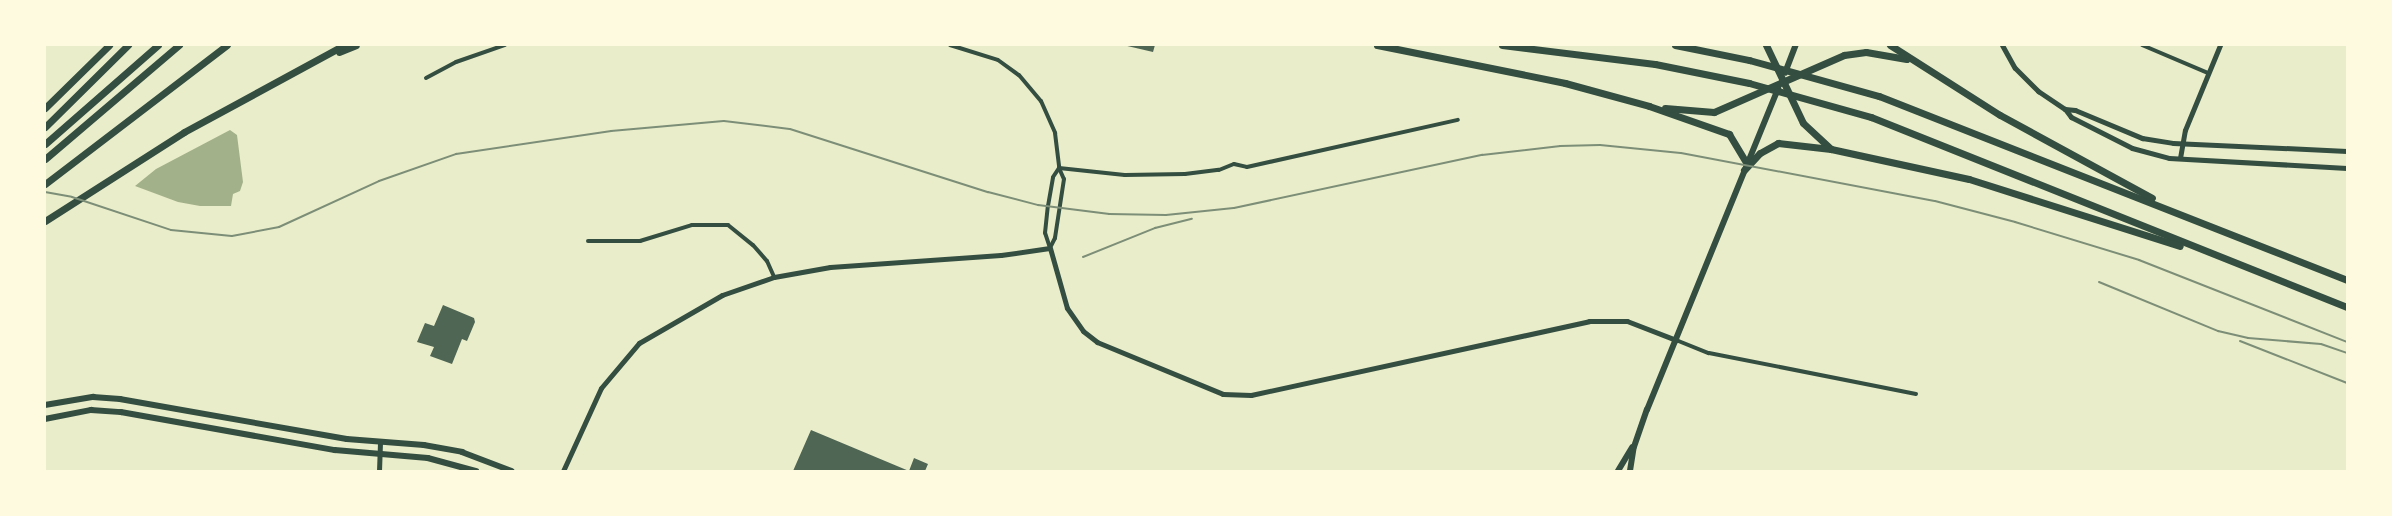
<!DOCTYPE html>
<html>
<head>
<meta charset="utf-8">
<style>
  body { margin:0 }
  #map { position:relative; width:2392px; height:516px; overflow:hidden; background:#e9edc9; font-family:Karla,sans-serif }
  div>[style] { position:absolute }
  .water>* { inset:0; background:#a3b18a }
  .building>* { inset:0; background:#4f6655 }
  .minor>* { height:4px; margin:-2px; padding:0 2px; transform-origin:2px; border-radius:2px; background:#344e41 }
  .tertiary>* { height:5px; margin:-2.5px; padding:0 2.5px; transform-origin:2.5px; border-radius:2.5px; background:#344e41 }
  .secondary>* { height:5.5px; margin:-2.75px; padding:0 2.75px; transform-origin:2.75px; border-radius:2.75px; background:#344e41 }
  .motorway>* { height:7px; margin:-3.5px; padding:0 3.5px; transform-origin:3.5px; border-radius:3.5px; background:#344e41 }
  .rail>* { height:2px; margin:-1px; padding:0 1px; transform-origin:1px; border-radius:1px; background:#7c8e77 }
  span { translate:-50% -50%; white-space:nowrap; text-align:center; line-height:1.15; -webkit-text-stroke:5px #fefae0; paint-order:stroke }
  .frame { position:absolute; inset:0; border:46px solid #fefae0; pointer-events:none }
</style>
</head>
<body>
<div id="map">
  <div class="water">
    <i style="clip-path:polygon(230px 130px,237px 135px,243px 182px,240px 191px,233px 194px,231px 206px,200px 206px,178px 202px,135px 186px,156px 169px)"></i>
  </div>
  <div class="building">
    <i style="clip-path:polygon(1123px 45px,1155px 45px,1153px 52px)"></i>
    <i style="clip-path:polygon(443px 305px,474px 318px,475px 322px,467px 341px,462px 339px,452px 364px,430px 356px,434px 347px,417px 342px,425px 323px,434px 326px)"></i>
    <i style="clip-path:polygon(811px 430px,909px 471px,914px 458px,928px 464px,925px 471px,793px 471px)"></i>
  </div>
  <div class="minor">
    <i style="left:950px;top:45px;width:50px;rotate:17.4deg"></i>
    <i style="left:998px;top:60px;width:26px;rotate:36deg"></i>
    <i style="left:1019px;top:75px;width:34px;rotate:50deg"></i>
    <i style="left:1041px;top:101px;width:35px;rotate:66deg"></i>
    <i style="left:1055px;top:133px;width:35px;rotate:83deg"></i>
    <i style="left:1059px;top:168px;width:12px;rotate:66deg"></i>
    <i style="left:1064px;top:179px;width:60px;rotate:98.7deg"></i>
    <i style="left:1055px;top:238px;width:11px;rotate:117deg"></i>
    <i style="left:2142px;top:45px;width:72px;rotate:23deg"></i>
    <i style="left:426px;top:78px;width:34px;rotate:-28deg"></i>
    <i style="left:456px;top:62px;width:52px;rotate:-19.1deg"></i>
    <i style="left:1059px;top:168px;width:66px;rotate:6.1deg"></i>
    <i style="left:1125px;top:175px;width:60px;rotate:-1deg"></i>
    <i style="left:1185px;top:174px;width:34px;rotate:-7deg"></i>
    <i style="left:1219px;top:170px;width:16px;rotate:-22deg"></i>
    <i style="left:1234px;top:164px;width:13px;rotate:13deg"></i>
    <i style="left:1247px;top:167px;width:216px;rotate:-12.6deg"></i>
    <i style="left:588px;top:241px;width:52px"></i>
    <i style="left:640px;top:241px;width:54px;rotate:-17.1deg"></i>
    <i style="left:692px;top:225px;width:36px"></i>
    <i style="left:728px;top:225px;width:32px;rotate:39deg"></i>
    <i style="left:753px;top:245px;width:21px;rotate:49deg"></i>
    <i style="left:767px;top:261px;width:17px;rotate:66deg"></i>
    <i style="left:1050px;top:248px;width:16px;rotate:-108deg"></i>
    <i style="left:1045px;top:233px;width:27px;rotate:-84deg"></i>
    <i style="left:1048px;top:206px;width:29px;rotate:-80deg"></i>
    <i style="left:1053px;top:177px;width:11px;rotate:-56deg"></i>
    <i style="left:1676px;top:340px;width:35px;rotate:22deg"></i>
    <i style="left:1709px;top:353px;width:211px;rotate:11.2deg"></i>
  </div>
  <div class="tertiary">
    <i style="left:2002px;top:45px;width:26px;rotate:61deg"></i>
    <i style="left:2015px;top:68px;width:33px;rotate:45deg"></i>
    <i style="left:2038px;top:91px;width:32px;rotate:34deg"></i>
    <i style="left:2065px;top:109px;width:10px;rotate:53deg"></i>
    <i style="left:2071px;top:117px;width:68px;rotate:26.9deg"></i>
    <i style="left:2132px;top:148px;width:38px;rotate:15deg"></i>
    <i style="left:2169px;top:158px;width:178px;rotate:3.2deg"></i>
    <i style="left:2065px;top:109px;width:10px;rotate:6deg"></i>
    <i style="left:2075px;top:110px;width:73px;rotate:22.7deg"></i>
    <i style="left:2142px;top:138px;width:31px;rotate:9deg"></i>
    <i style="left:2173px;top:143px;width:174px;rotate:2.6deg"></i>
    <i style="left:2180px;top:158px;width:28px;rotate:-80deg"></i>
    <i style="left:2185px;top:130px;width:92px;rotate:-67.6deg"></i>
    <i style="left:379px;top:471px;width:30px;rotate:-88deg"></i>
    <i style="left:563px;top:471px;width:91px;rotate:-65.4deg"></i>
    <i style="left:601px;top:388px;width:59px;rotate:-49.8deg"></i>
    <i style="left:639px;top:343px;width:96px;rotate:-30deg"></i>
    <i style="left:722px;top:295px;width:55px;rotate:-19.1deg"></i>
    <i style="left:774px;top:277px;width:57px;rotate:-10.1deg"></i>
    <i style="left:830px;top:267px;width:171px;rotate:-4deg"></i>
    <i style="left:1001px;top:255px;width:49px;rotate:-8.1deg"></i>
    <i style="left:1050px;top:248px;width:62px;rotate:74.2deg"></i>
    <i style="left:1067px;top:308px;width:28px;rotate:55deg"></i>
    <i style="left:1083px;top:331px;width:18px;rotate:38deg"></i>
    <i style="left:1097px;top:342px;width:136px;rotate:22.4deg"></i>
    <i style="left:1223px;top:394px;width:28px;rotate:2deg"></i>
    <i style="left:1251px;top:395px;width:346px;rotate:-12.3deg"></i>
    <i style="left:1589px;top:321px;width:38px"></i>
    <i style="left:1627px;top:321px;width:53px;rotate:21.2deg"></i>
  </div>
  <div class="secondary">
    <i style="left:1785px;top:73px;width:30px;rotate:-69deg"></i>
    <i style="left:45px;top:405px;width:49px;rotate:-9.5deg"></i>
    <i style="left:93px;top:397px;width:27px;rotate:4deg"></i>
    <i style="left:120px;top:399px;width:230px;rotate:10deg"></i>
    <i style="left:347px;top:439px;width:77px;rotate:4.5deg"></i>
    <i style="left:424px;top:445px;width:39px;rotate:10deg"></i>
    <i style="left:462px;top:452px;width:53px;rotate:20.8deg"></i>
    <i style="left:45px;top:419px;width:47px;rotate:-11.1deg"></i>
    <i style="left:91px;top:410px;width:30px;rotate:4deg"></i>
    <i style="left:121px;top:412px;width:217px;rotate:10.1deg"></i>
    <i style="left:335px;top:450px;width:93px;rotate:4.9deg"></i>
    <i style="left:428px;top:458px;width:50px;rotate:15.2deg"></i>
    <i style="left:1618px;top:471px;width:27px;rotate:-59deg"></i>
    <i style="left:1630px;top:471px;width:24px;rotate:-81deg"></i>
    <i style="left:1634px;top:447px;width:39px;rotate:-71deg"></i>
    <i style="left:1647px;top:410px;width:347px;rotate:-67.8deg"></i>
  </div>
  <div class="motorway">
    <i style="left:1377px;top:45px;width:192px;rotate:11.4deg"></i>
    <i style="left:1565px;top:83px;width:87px;rotate:15.3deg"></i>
    <i style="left:1649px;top:106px;width:85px;rotate:19.3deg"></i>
    <i style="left:1729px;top:134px;width:35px;rotate:59deg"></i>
    <i style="left:1502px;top:45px;width:154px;rotate:7.1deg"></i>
    <i style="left:1655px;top:64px;width:96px;rotate:11.4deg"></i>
    <i style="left:1749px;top:83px;width:127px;rotate:15.6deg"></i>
    <i style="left:1871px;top:117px;width:513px;rotate:21.76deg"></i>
    <i style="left:1675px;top:45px;width:76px;rotate:11.5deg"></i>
    <i style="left:1749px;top:60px;width:135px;rotate:15.5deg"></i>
    <i style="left:1879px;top:96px;width:503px;rotate:21.46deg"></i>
    <i style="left:1766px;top:45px;width:86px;rotate:64.6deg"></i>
    <i style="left:1803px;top:123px;width:38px;rotate:43deg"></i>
    <i style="left:1890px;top:45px;width:130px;rotate:32.5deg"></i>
    <i style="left:2000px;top:115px;width:173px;rotate:28.6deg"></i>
    <i style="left:339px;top:52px;width:18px;rotate:-22deg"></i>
    <i style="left:45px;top:108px;width:90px;rotate:-44.5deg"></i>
    <i style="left:1665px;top:108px;width:49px;rotate:4.7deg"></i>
    <i style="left:1714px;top:112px;width:142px;rotate:-23.7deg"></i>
    <i style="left:1844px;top:55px;width:22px;rotate:-8deg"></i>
    <i style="left:1866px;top:52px;width:41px;rotate:9.9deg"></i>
    <i style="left:45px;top:127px;width:117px;rotate:-44.7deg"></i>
    <i style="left:45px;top:144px;width:150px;rotate:-41.2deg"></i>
    <i style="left:45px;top:159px;width:176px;rotate:-40.4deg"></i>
    <i style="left:1744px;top:170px;width:23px;rotate:-47deg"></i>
    <i style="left:1760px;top:153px;width:21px;rotate:-29deg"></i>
    <i style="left:1778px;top:143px;width:53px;rotate:6.5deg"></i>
    <i style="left:1831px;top:149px;width:141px;rotate:12.3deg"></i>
    <i style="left:1969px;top:179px;width:221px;rotate:17.6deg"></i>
    <i style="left:45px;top:184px;width:229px;rotate:-37.4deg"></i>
    <i style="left:45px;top:221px;width:165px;rotate:-32.6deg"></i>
    <i style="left:184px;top:132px;width:182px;rotate:-28.5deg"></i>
  </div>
  <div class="rail">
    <i style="left:45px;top:192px;width:27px;rotate:10deg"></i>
    <i style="left:72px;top:197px;width:104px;rotate:18.4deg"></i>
    <i style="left:171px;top:230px;width:61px;rotate:5.6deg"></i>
    <i style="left:232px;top:236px;width:48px;rotate:-10.8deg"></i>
    <i style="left:279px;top:227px;width:110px;rotate:-24.7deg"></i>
    <i style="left:379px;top:181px;width:82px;rotate:-19.3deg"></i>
    <i style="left:456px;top:154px;width:157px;rotate:-8.4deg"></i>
    <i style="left:611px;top:131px;width:113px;rotate:-5.1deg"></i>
    <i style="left:724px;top:121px;width:66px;rotate:6.9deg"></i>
    <i style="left:790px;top:129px;width:208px;rotate:17.7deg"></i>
    <i style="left:988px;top:192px;width:52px;rotate:14.6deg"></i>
    <i style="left:1038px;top:205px;width:72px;rotate:7.2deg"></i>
    <i style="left:1109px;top:214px;width:57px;rotate:1deg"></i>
    <i style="left:1166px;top:215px;width:68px;rotate:-5.9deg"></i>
    <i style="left:1234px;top:208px;width:254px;rotate:-12.1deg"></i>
    <i style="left:1482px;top:155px;width:79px;rotate:-6.6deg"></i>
    <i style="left:1560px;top:146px;width:40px;rotate:-1.4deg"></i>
    <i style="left:1600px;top:145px;width:81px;rotate:5.6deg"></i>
    <i style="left:1681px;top:153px;width:258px;rotate:10.7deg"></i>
    <i style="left:1935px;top:201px;width:83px;rotate:14.7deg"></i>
    <i style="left:2015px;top:222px;width:130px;rotate:17deg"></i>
    <i style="left:2139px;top:260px;width:224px;rotate:21.5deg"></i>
    <i style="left:1083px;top:257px;width:78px;rotate:-21.9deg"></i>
    <i style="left:1155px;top:228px;width:38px;rotate:-14deg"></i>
    <i style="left:2099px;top:282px;width:129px;rotate:22.4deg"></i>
    <i style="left:2218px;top:331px;width:31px;rotate:13deg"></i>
    <i style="left:2248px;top:338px;width:73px;rotate:4.7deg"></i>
    <i style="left:2321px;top:344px;width:28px;rotate:19deg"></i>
    <i style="left:2240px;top:341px;width:115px;rotate:21.4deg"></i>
  </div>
  <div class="frame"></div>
</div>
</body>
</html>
